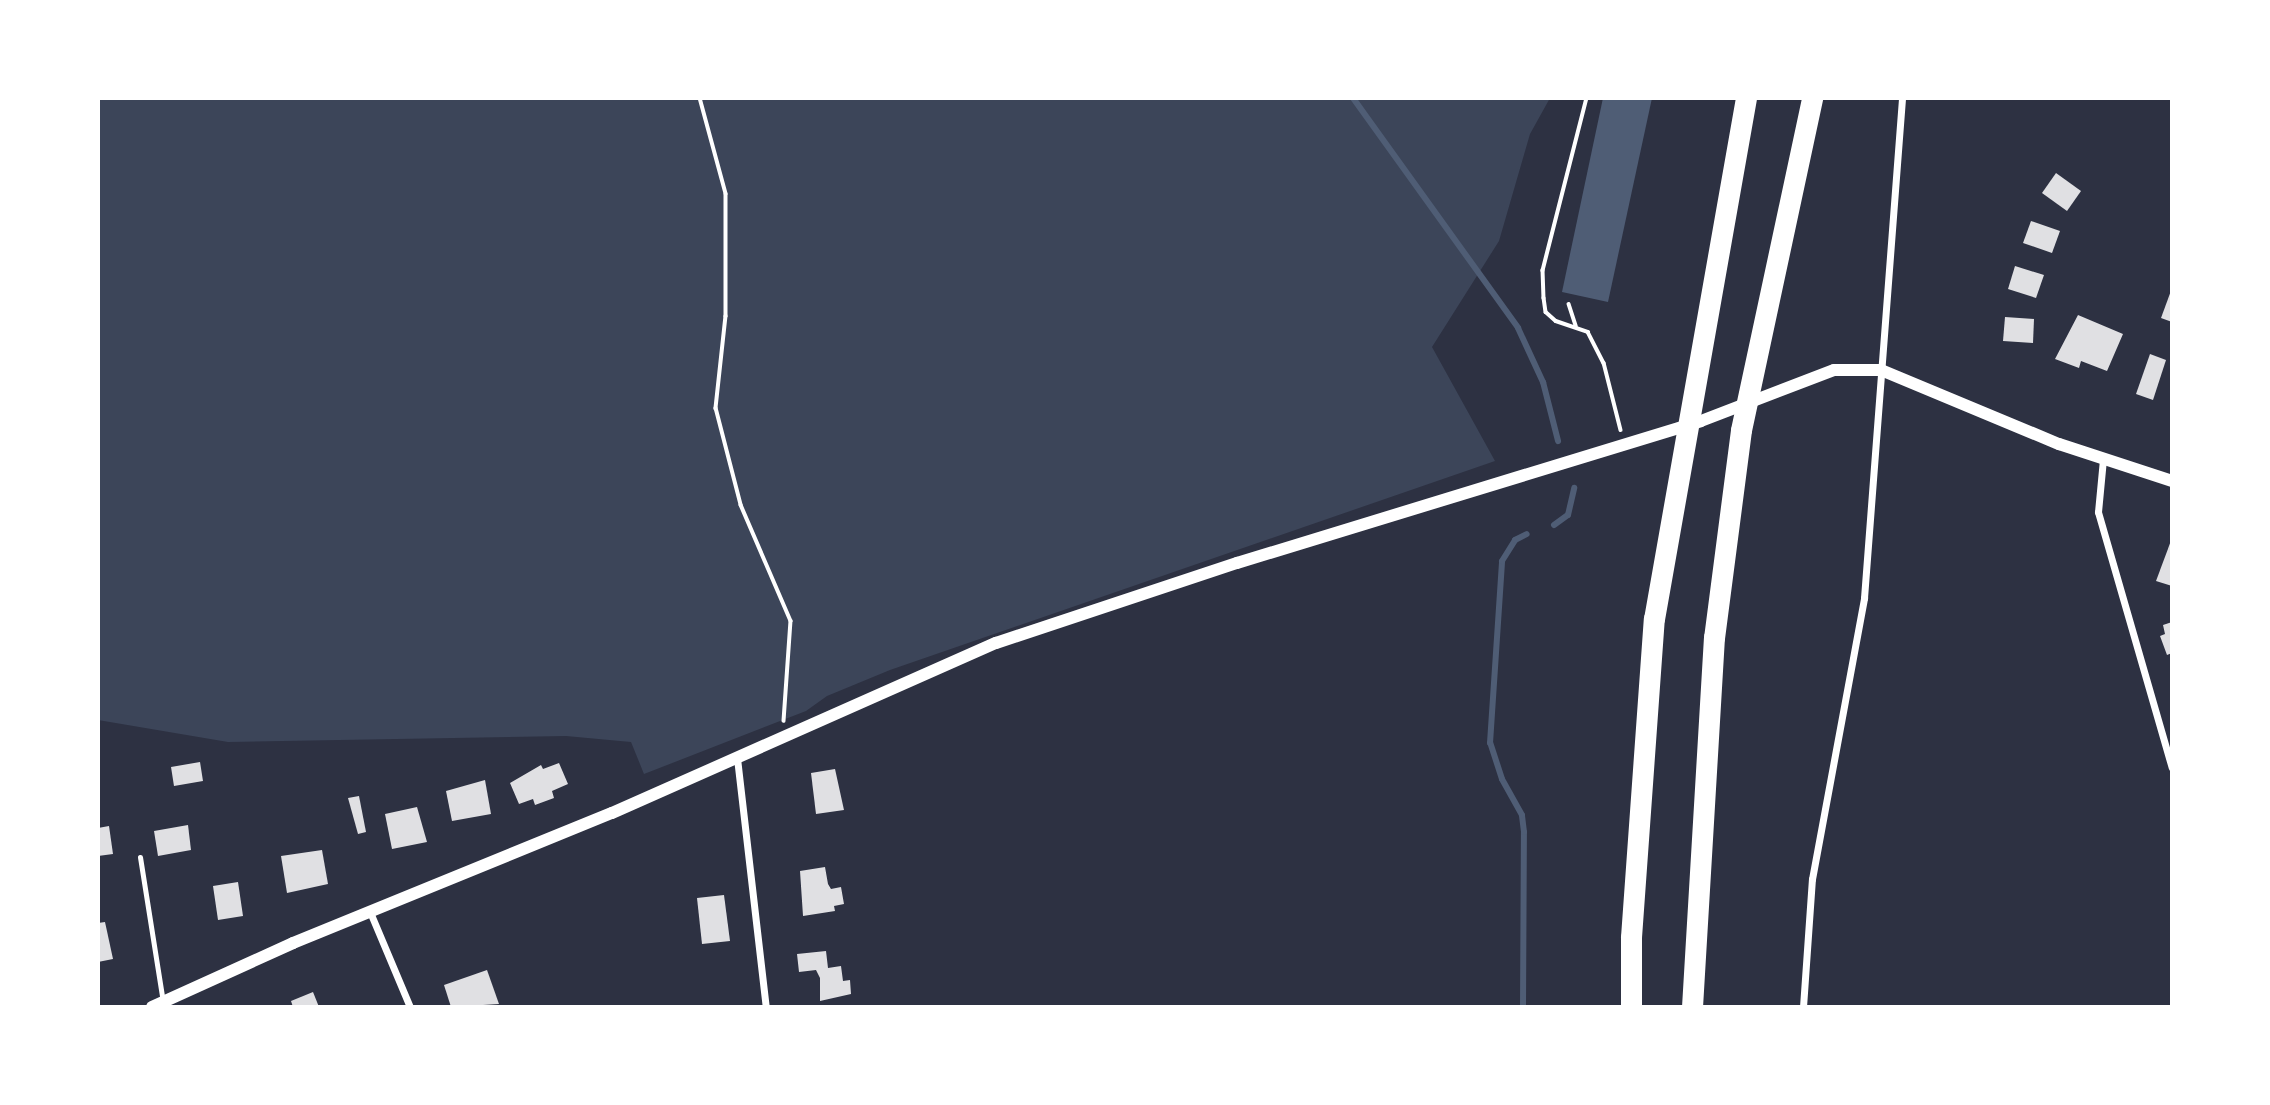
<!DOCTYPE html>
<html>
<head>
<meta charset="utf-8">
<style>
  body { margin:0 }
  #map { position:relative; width:2270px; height:1105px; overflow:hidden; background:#2d3142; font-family:Roboto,sans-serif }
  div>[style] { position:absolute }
  .green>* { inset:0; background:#3c4559 }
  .water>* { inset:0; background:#4f5d75 }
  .stream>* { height:6px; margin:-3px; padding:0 3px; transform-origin:3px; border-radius:3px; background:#4f5d75 }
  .building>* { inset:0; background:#e0e0e3 }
  .path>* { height:3.5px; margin:-1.75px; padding:0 1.75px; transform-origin:1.75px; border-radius:1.75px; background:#fff }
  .service>* { height:5px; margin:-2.5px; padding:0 2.5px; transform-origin:2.5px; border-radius:2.5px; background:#fff }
  .minor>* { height:7px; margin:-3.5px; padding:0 3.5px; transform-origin:3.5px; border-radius:3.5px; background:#fff }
  .tertiary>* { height:12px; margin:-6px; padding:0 6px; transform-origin:6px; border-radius:6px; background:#fff }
  .motorway>* { height:21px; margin:-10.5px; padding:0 10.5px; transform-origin:10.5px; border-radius:10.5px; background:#fff }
  span { translate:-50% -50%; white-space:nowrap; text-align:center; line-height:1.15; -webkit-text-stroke:5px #fff; paint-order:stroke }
  .frame { position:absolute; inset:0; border:100px solid #fff; pointer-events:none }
</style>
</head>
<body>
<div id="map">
  <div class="green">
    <i style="clip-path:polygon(98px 98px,1550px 98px,1530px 134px,1499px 241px,1432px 347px,1495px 461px,890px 670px,827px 696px,806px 711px,644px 774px,631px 742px,566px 736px,228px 742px,98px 720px)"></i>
  </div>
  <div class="water">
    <i style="clip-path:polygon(1603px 98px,1652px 98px,1608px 302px,1562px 292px)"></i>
  </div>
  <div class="stream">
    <i style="left:1353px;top:98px;width:283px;rotate:54.3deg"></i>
    <i style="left:1518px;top:328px;width:60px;rotate:65.2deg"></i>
    <i style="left:1543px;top:382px;width:61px;rotate:75.7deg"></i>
    <i style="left:1554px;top:525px;width:17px;rotate:-36deg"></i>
    <i style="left:1568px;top:515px;width:28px;rotate:-77deg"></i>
    <i style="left:1523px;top:1007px;width:175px;rotate:-89.7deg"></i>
    <i style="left:1524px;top:832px;width:17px;rotate:-97deg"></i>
    <i style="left:1522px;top:815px;width:41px;rotate:-119.1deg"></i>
    <i style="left:1502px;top:779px;width:38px;rotate:-108deg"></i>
    <i style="left:1490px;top:743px;width:182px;rotate:-86.2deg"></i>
    <i style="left:1502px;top:561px;width:25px;rotate:-58deg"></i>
    <i style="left:1515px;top:540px;width:13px;rotate:-27deg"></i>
  </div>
  <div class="building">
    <i style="clip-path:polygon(2056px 173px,2081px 191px,2067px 211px,2042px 193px)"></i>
    <i style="clip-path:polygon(2031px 221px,2060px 231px,2052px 253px,2023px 243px)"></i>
    <i style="clip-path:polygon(2015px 266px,2044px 275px,2036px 298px,2008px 289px)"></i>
    <i style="clip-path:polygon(2172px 288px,2172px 322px,2161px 318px)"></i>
    <i style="clip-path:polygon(2078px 315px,2123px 334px,2107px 371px,2081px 361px,2079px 368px,2055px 359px)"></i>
    <i style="clip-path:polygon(2005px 317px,2034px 319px,2033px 343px,2003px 341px)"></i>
    <i style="clip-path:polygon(2150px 354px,2166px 360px,2153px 400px,2136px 394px)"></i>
    <i style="clip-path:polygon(2172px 538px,2172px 586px,2156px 581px)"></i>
    <i style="clip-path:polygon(2172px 622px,2172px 653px,2167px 655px,2160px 636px,2165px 634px,2163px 625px)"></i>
    <i style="clip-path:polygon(200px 762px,203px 781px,174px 786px,171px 767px)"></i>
    <i style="clip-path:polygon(559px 763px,568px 784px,552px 791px,554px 798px,535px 805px,533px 799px,519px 804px,510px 783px,541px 765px,543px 769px)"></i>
    <i style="clip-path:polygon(835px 769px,844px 810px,816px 814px,811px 773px)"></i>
    <i style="clip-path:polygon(485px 780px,491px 814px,452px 821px,446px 791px)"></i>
    <i style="clip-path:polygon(359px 796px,366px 832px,358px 834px,348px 798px)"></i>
    <i style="clip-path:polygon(417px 807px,427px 842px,392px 849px,385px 814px)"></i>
    <i style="clip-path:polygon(188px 825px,191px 850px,158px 856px,154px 831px)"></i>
    <i style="clip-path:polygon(109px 826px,113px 854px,98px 856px,98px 828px)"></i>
    <i style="clip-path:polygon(322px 850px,328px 884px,287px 893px,281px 856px)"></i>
    <i style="clip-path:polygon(825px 867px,828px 884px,831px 889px,841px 887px,844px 904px,834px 906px,835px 911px,803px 916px,800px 871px)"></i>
    <i style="clip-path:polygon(238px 882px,243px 916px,218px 920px,213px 886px)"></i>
    <i style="clip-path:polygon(724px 895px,730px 941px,702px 944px,697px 898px)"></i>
    <i style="clip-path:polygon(105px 922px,113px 959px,98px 962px,98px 923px)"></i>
    <i style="clip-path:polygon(826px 951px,828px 968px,841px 966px,843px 981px,850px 980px,851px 994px,820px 1001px,820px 978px,816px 970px,799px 972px,797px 954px)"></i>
    <i style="clip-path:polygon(487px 970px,499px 1004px,451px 1007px,444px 985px)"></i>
    <i style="clip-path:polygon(313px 992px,319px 1007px,293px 1007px,291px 1001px)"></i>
  </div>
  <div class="path">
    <i style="left:700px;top:98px;width:99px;rotate:74.8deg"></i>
    <i style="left:726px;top:194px;width:122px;rotate:90deg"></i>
    <i style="left:726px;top:316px;width:93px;rotate:96.2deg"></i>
    <i style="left:716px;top:408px;width:100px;rotate:75.5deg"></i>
    <i style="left:741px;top:505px;width:126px;rotate:66.7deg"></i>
    <i style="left:791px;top:621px;width:100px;rotate:94deg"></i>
    <i style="left:1587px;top:98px;width:178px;rotate:104.3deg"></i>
    <i style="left:1543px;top:270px;width:28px;rotate:88deg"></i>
    <i style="left:1544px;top:298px;width:14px;rotate:82deg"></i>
    <i style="left:1546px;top:312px;width:13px;rotate:42deg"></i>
    <i style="left:1556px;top:321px;width:34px;rotate:19deg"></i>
    <i style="left:1588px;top:332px;width:35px;rotate:63deg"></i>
    <i style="left:1604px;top:363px;width:69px;rotate:75.8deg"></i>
    <i style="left:1569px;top:304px;width:23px;rotate:72deg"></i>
  </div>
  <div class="service">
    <i style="left:140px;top:857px;width:147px;rotate:81deg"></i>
  </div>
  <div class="minor">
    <i style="left:2103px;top:459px;width:53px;rotate:95.4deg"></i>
    <i style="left:2098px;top:512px;width:266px;rotate:73.9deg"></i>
    <i style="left:737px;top:758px;width:251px;rotate:83.4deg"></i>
    <i style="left:370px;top:912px;width:103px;rotate:67.2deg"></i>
    <i style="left:1803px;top:1007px;width:128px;rotate:-86deg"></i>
    <i style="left:1812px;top:879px;width:286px;rotate:-79.5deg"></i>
    <i style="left:1864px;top:598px;width:501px;rotate:-85.65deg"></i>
  </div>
  <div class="tertiary">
    <i style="left:152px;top:1007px;width:155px;rotate:-24.4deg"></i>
    <i style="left:293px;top:943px;width:344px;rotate:-22.2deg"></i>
    <i style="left:612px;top:813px;width:420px;rotate:-23.9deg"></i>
    <i style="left:996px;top:643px;width:254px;rotate:-18.4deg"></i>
    <i style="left:1237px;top:563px;width:485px;rotate:-17deg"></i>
    <i style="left:1701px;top:421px;width:142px;rotate:-21deg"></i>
    <i style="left:1834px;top:370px;width:47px"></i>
    <i style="left:1881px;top:370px;width:193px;rotate:22.6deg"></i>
    <i style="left:2059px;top:444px;width:119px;rotate:18.1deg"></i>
  </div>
  <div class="motorway">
    <i style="left:1631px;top:1007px;width:70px;rotate:-90deg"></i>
    <i style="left:1631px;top:937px;width:319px;rotate:-85.9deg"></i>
    <i style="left:1654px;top:619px;width:529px;rotate:-79.99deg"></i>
    <i style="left:1692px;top:1007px;width:370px;rotate:-86.6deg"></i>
    <i style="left:1714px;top:638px;width:210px;rotate:-82.6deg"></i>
    <i style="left:1741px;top:430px;width:340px;rotate:-77.9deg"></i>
  </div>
  <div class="frame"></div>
</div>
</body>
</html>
